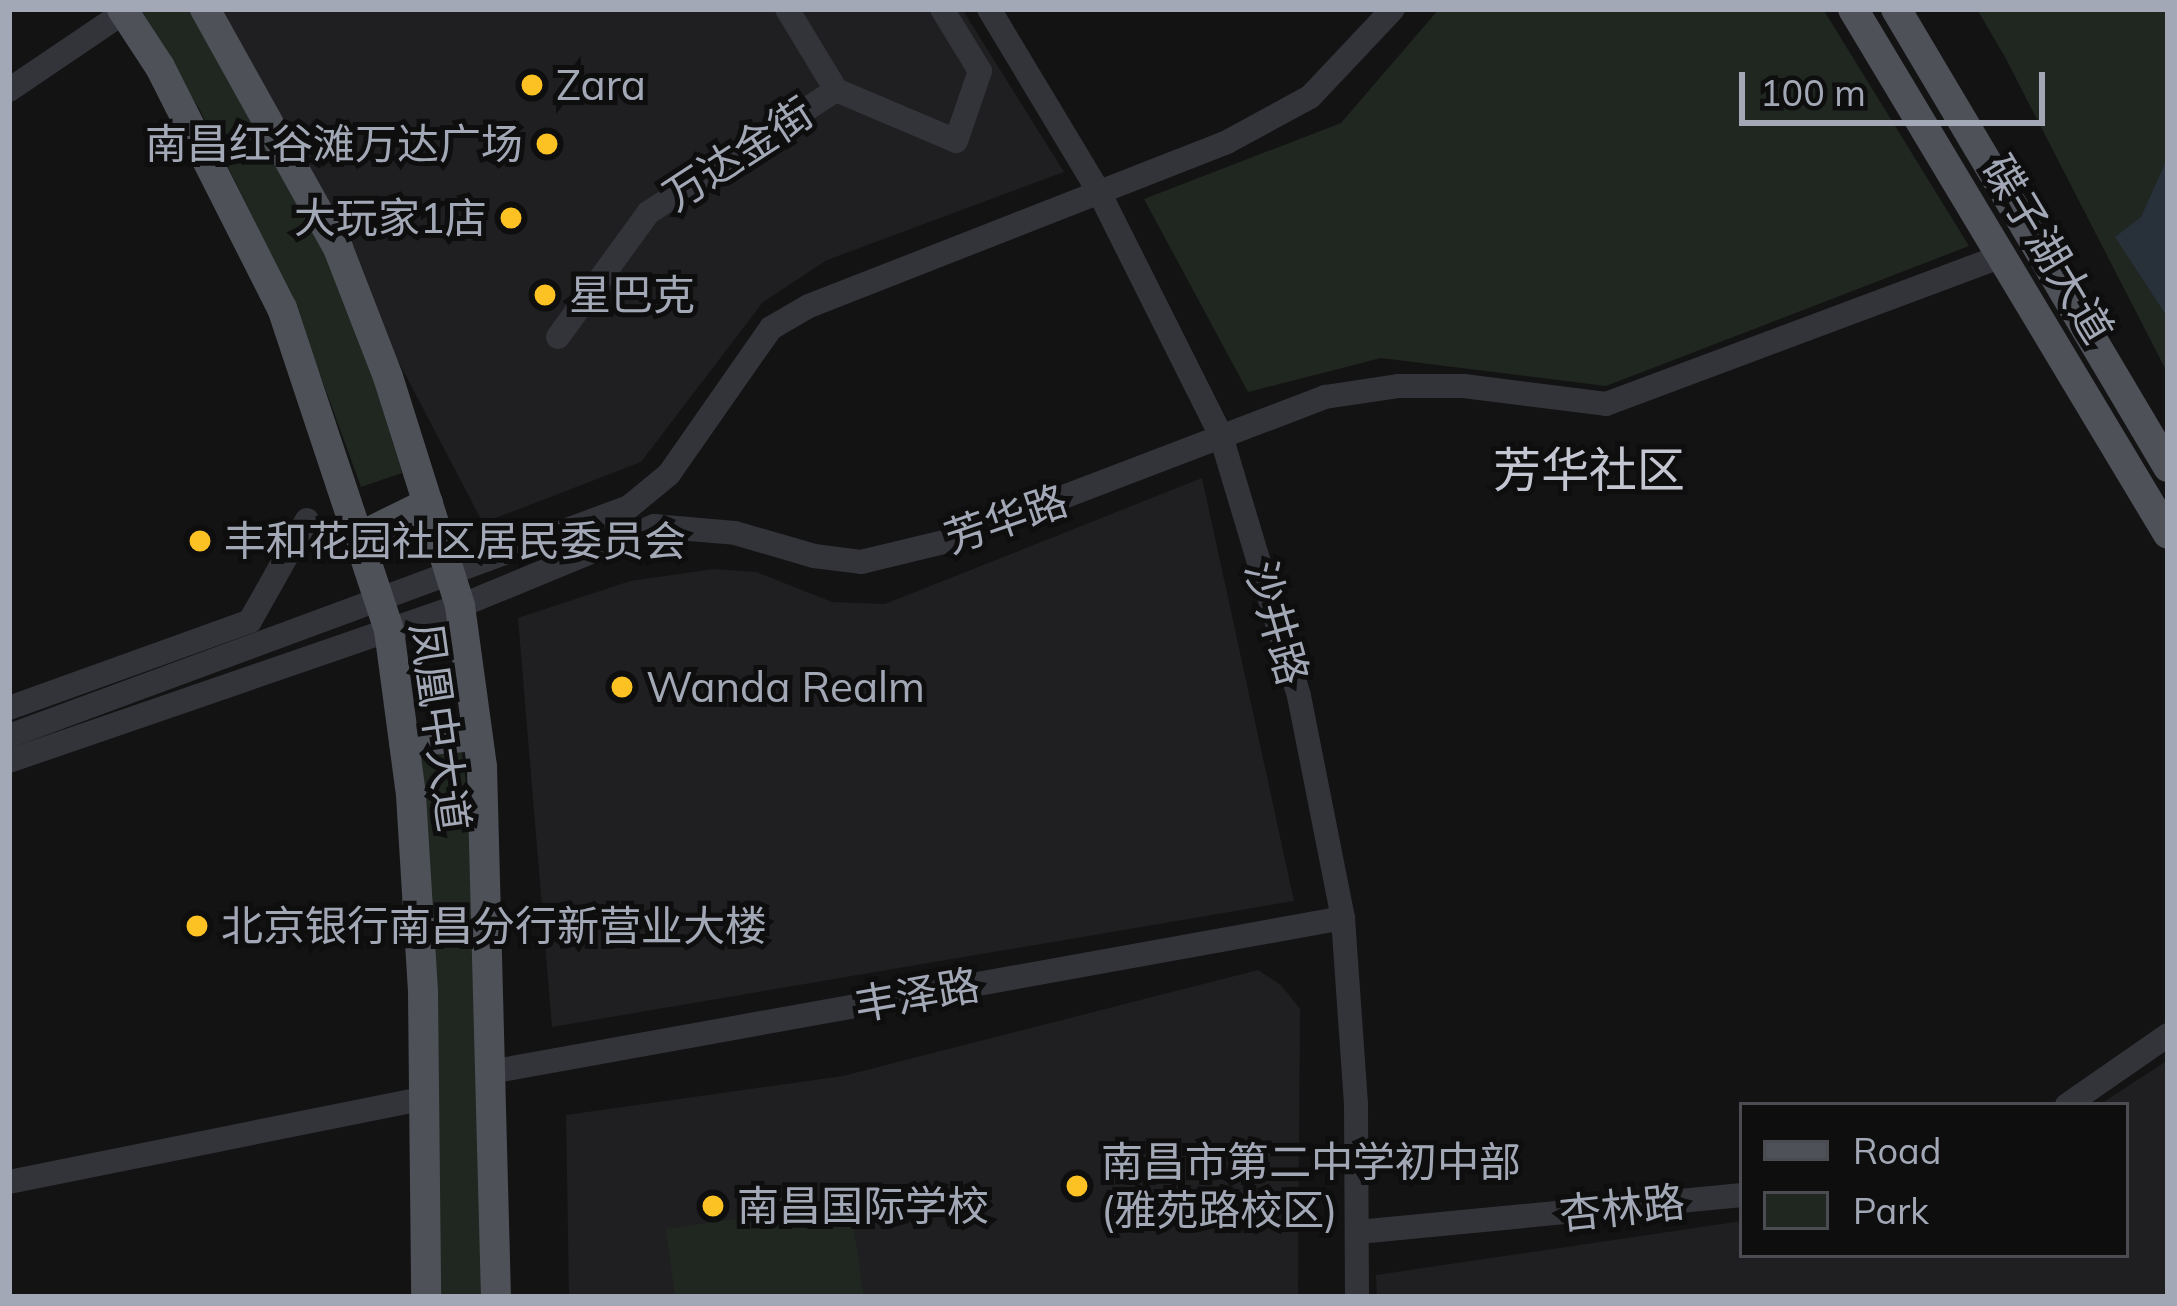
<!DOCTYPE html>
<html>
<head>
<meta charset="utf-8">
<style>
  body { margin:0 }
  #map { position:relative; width:2177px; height:1306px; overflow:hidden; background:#131314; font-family:Mulish,"Noto Sans SC",sans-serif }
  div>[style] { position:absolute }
  .built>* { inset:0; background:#1f1f21 }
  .green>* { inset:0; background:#1f2720 }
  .water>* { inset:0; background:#283039 }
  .minor>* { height:24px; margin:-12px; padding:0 12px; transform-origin:12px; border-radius:12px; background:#33343a }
  .major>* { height:30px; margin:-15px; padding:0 15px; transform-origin:15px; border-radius:15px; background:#4f5159 }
  .dots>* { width:33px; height:33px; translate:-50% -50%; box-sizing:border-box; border:6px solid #0e0e0f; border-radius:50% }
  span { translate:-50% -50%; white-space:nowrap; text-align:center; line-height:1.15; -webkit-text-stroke:10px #0e0e0f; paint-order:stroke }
  .poi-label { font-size:42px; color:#a3a8b6 }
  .left { translate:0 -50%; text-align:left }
  .right { translate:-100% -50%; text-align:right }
  .street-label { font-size:42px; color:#a3a8b6 }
  .quarter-label { font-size:48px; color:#c4c7d1 }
  .frame { position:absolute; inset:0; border:12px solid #a3a8b6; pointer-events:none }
  .legend { position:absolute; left:1739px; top:1102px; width:390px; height:156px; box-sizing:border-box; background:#0e0e0f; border:3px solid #4a4c52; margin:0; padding:15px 21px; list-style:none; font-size:36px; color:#a3a8b6 }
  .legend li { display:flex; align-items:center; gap:24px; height:60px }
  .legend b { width:60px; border:3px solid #4a4c52 }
  .scale { position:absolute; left:1739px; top:72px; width:306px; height:54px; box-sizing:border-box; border:6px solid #a3a8b6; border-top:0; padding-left:15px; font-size:36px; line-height:42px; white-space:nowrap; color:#a3a8b6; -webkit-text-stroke:9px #0e0e0f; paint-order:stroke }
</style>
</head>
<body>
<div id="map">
  <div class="built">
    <i style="clip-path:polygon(214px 9px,962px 9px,1064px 172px,827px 260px,763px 302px,641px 462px,483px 523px)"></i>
    <i style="clip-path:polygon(1202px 478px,1294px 901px,552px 1027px,518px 618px,630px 581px,714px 569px,756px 572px,832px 602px,885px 604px)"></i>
    <i style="clip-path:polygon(1258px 970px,1281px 985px,1300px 1009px,1298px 1297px,569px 1297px,566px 1115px,843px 1076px)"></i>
    <i style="clip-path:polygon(2168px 1060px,2168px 1297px,1377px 1297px,1376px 1275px,1742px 1221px,1742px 1255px,2126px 1255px,2126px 1105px,2099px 1105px)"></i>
  </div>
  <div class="green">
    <i style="clip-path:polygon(135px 9px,190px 9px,253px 112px,327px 258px,372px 375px,402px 473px,361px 487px,292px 297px,200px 110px)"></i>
    <i style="clip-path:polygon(1439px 9px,1823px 9px,1969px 246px,1606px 386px,1381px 358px,1248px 392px,1144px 199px,1341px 123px)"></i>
    <i style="clip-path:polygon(1977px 9px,2168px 9px,2168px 374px,2005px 57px)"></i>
    <i style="clip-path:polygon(456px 749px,462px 753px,477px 865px,484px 1297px,438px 1297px,415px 766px,423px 753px)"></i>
    <i style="clip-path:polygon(850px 1202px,864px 1297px,675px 1297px,666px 1229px)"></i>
  </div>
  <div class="water">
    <i style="clip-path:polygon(2168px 157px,2168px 318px,2115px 237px,2141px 217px)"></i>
  </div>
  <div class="minor">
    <i style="left:787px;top:9px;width:95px;rotate:58.8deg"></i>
    <i style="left:836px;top:90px;width:130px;rotate:23deg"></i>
    <i style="left:956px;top:141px;width:74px;rotate:-71.1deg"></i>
    <i style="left:980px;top:71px;width:73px;rotate:-121.5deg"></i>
    <i style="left:989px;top:9px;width:214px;rotate:59deg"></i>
    <i style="left:1099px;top:192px;width:273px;rotate:63.4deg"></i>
    <i style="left:1221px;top:436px;width:271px;rotate:73.3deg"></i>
    <i style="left:1299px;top:696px;width:226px;rotate:78.8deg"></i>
    <i style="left:1343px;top:918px;width:187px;rotate:86deg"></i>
    <i style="left:1356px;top:1105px;width:192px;rotate:89.7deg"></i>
    <i style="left:9px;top:90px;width:139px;rotate:-34.1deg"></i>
    <i style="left:558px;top:337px;width:153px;rotate:-54deg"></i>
    <i style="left:648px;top:213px;width:225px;rotate:-33.2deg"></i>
    <i style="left:9px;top:708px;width:256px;rotate:-19.8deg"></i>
    <i style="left:250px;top:621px;width:116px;rotate:-60.6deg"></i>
    <i style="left:9px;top:736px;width:661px;rotate:-20.27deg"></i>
    <i style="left:629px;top:507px;width:52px;rotate:-39.5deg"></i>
    <i style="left:669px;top:474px;width:178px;rotate:-55.1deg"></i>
    <i style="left:771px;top:328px;width:44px;rotate:-30.1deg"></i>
    <i style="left:809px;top:306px;width:449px;rotate:-21.4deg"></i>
    <i style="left:1227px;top:142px;width:94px;rotate:-28.5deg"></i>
    <i style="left:1310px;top:97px;width:121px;rotate:-46.7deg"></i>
    <i style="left:9px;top:761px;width:477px;rotate:-19deg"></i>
    <i style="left:460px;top:606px;width:210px;rotate:-22.4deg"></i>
    <i style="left:654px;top:526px;width:81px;rotate:4.9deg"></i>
    <i style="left:735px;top:533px;width:82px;rotate:16.2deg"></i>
    <i style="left:814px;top:556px;width:47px;rotate:7.3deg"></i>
    <i style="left:861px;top:562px;width:89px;rotate:-13.6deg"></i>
    <i style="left:948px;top:541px;width:404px;rotate:-20.9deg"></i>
    <i style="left:1325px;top:397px;width:75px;rotate:-8.5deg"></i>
    <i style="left:1399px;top:386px;width:65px"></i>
    <i style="left:1464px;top:386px;width:143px;rotate:7.2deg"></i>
    <i style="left:1606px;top:404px;width:425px;rotate:-20.5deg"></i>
    <i style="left:490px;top:1072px;width:867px;rotate:-10.23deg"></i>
    <i style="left:2067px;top:1105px;width:123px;rotate:-34.7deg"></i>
    <i style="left:9px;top:1182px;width:423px;rotate:-11.4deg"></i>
    <i style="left:1358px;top:1232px;width:386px;rotate:-5.5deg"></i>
  </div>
  <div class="major">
    <i style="left:122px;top:9px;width:69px;rotate:56.8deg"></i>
    <i style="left:160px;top:67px;width:270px;rotate:63.2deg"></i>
    <i style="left:282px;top:308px;width:339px;rotate:71.6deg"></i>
    <i style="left:389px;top:630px;width:166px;rotate:82.4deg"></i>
    <i style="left:411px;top:795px;width:198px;rotate:86.5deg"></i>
    <i style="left:423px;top:993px;width:304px;rotate:89.4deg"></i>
    <i style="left:205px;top:9px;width:274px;rotate:60.9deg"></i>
    <i style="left:338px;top:248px;width:138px;rotate:68.8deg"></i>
    <i style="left:388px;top:377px;width:240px;rotate:72.5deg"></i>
    <i style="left:460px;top:606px;width:162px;rotate:82.2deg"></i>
    <i style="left:482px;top:767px;width:530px;rotate:88.49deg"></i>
    <i style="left:1853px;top:9px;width:612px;rotate:59.04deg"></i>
    <i style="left:1896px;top:9px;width:533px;rotate:59.29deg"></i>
    <i style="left:359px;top:537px;width:77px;rotate:-26.2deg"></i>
    <i style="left:404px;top:742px;width:73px;rotate:-4.7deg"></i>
  </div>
  <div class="dots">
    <i style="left:532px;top:85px;background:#fcc123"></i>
    <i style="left:547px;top:144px;background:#fcc123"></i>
    <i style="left:511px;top:218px;background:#fcc123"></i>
    <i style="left:545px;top:295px;background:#fcc123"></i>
    <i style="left:200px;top:541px;background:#fcc123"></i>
    <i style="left:622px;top:687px;background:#fcc123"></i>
    <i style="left:197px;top:926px;background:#fcc123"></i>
    <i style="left:1077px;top:1186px;background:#fcc123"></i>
    <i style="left:713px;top:1206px;background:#fcc123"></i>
  </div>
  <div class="poi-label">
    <span class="left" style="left:556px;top:85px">Zara</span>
    <span class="right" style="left:523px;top:144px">南昌红谷滩万达广场</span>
    <span class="right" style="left:487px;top:218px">大玩家1店</span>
    <span class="left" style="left:569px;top:295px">星巴克</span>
    <span class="left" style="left:224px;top:541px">丰和花园社区居民委员会</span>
    <span class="left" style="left:646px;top:687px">Wanda Realm</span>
    <span class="left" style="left:221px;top:926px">北京银行南昌分行新营业大楼</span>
    <span class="left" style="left:1101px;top:1186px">南昌市第二中学初中部<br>(雅苑路校区)</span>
    <span class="left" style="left:737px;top:1206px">南昌国际学校</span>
  </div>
  <div class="street-label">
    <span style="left:738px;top:154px;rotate:-33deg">万达金街</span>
    <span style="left:2048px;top:249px;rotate:59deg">碟子湖大道</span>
    <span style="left:1006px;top:519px;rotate:-19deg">芳华路</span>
    <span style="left:1277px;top:623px;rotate:74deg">沙井路</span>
    <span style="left:440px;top:727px;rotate:82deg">凤凰中大道</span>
    <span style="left:917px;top:995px;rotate:-10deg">丰泽路</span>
    <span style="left:1622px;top:1208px;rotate:-6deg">杏林路</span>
  </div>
  <div class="quarter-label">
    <span style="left:1589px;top:470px">芳华社区</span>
  </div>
  <div class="frame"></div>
  <ul class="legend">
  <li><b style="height:15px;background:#4f5159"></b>Road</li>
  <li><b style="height:33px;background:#1f2720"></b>Park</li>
  </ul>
  <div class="scale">100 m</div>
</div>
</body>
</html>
